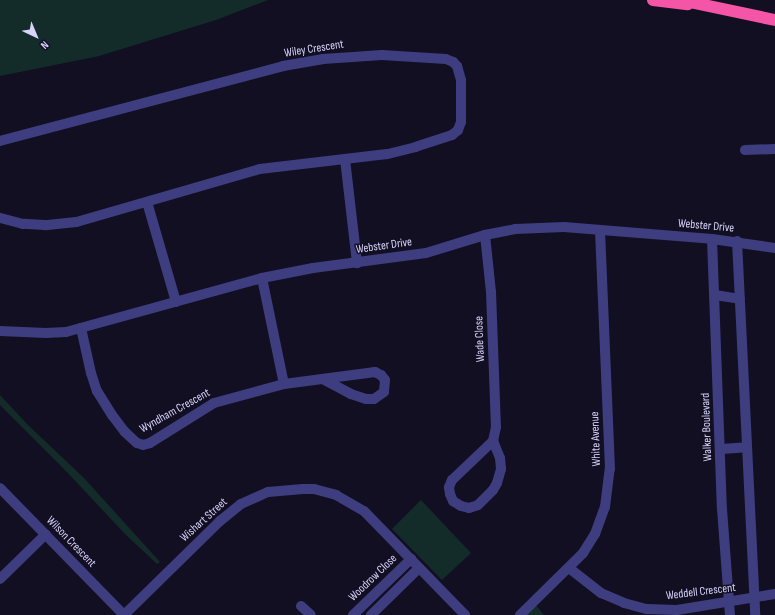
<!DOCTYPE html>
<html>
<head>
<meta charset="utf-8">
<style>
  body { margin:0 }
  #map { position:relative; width:775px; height:615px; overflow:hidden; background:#120f22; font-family:"Sofia Sans Condensed",sans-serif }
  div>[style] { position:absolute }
  .green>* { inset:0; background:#132c2a }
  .minor>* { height:10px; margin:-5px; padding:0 5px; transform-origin:5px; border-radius:5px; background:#3e3d7f }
  .highway>* { height:12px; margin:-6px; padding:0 6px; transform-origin:6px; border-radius:6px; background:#f555a6 }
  span { translate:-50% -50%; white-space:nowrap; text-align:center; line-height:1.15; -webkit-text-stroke:3px #120f22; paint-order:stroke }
  .street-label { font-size:12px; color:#d7d3fc }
  .north { position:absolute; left:16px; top:16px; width:40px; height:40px; -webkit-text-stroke:3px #120f22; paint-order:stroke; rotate:136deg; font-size:11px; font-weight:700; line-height:16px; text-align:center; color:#d7d3fc }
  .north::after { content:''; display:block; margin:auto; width:14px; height:18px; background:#d7d3fc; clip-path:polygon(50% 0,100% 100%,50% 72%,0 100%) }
</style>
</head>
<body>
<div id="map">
  <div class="green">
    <i style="clip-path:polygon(0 0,268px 0,216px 20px,99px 56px,0 76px)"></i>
    <i style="clip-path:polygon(0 395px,28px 425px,84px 478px,160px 562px,157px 564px,125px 534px,66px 471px,0 405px)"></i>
    <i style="clip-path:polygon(421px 500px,471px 553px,442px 580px,392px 529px)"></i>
    <i style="clip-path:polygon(535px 604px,544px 615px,527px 615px,525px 612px)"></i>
  </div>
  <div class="minor">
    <i style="left:0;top:141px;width:293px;rotate:-14.8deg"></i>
    <i style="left:283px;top:66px;width:41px;rotate:-9.9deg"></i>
    <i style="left:323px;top:59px;width:59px;rotate:-3.9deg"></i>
    <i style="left:382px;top:55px;width:64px;rotate:3.6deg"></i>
    <i style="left:446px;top:59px;width:8px;rotate:23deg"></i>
    <i style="left:453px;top:62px;width:6px;rotate:45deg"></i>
    <i style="left:457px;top:66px;width:15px;rotate:74deg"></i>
    <i style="left:461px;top:80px;width:42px;rotate:90deg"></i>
    <i style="left:461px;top:122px;width:9px;rotate:111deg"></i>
    <i style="left:458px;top:130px;width:8px;rotate:140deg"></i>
    <i style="left:452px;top:135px;width:38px;rotate:162deg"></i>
    <i style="left:416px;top:147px;width:30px;rotate:166deg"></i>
    <i style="left:387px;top:154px;width:128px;rotate:173.3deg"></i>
    <i style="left:260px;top:169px;width:191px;rotate:163.9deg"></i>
    <i style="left:76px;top:222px;width:31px;rotate:174deg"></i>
    <i style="left:45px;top:225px;width:22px;rotate:-177deg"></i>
    <i style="left:23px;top:224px;width:24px;rotate:-165deg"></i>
    <i style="left:745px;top:150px;width:30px;rotate:-2deg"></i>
    <i style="left:345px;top:159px;width:105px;rotate:83.4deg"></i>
    <i style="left:147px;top:202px;width:104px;rotate:73.8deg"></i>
    <i style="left:485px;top:235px;width:57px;rotate:84deg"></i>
    <i style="left:491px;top:292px;width:135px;rotate:87.9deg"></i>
    <i style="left:496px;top:427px;width:14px;rotate:102deg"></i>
    <i style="left:493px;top:441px;width:57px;rotate:136.4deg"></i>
    <i style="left:452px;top:480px;width:8px;rotate:113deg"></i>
    <i style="left:449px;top:487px;width:7px;rotate:82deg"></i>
    <i style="left:450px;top:494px;width:8px;rotate:67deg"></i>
    <i style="left:453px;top:501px;width:9px;rotate:32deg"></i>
    <i style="left:461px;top:506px;width:8px;rotate:14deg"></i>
    <i style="left:469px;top:508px;width:9px;rotate:-18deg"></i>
    <i style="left:478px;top:505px;width:21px;rotate:-45deg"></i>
    <i style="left:493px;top:490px;width:8px;rotate:-60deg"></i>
    <i style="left:497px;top:483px;width:15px;rotate:-74deg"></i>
    <i style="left:501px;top:469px;width:11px;rotate:-95deg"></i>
    <i style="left:500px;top:458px;width:18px;rotate:-112deg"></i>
    <i style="left:712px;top:239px;width:270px;rotate:87.9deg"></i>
    <i style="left:722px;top:509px;width:106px;rotate:85.7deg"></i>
    <i style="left:737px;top:241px;width:374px;rotate:87.2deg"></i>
    <i style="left:262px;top:278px;width:108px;rotate:78.3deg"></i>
    <i style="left:715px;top:295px;width:25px;rotate:9deg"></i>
    <i style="left:81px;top:328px;width:46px;rotate:77.5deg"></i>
    <i style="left:91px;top:373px;width:19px;rotate:72deg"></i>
    <i style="left:97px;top:391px;width:28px;rotate:58deg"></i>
    <i style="left:112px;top:415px;width:21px;rotate:53deg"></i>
    <i style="left:125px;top:432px;width:16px;rotate:43deg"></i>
    <i style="left:137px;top:443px;width:6px;rotate:18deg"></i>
    <i style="left:143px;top:445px;width:7px;rotate:-16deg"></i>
    <i style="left:150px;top:443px;width:75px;rotate:-32deg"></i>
    <i style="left:214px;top:403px;width:73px;rotate:-15.2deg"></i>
    <i style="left:284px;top:384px;width:92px;rotate:-7.5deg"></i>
    <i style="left:375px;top:372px;width:7px;rotate:27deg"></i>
    <i style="left:381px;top:375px;width:6px;rotate:51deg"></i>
    <i style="left:385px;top:380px;width:12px;rotate:95deg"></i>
    <i style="left:384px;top:392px;width:12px;rotate:145deg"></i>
    <i style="left:374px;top:399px;width:8px;rotate:180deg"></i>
    <i style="left:366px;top:399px;width:16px;rotate:-162deg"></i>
    <i style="left:351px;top:394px;width:32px;rotate:-152deg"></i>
    <i style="left:0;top:331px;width:46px;rotate:2.5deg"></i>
    <i style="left:46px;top:333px;width:20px;rotate:-3deg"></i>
    <i style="left:66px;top:332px;width:203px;rotate:-15.4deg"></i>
    <i style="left:262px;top:278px;width:52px;rotate:-11.1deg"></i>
    <i style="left:313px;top:268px;width:114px;rotate:-7.6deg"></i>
    <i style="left:426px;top:253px;width:62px;rotate:-17deg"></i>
    <i style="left:485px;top:235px;width:31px;rotate:-11deg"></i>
    <i style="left:515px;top:229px;width:49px;rotate:-2.3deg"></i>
    <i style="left:564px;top:227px;width:148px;rotate:4.6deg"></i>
    <i style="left:712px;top:239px;width:64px;rotate:8.1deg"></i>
    <i style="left:721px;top:449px;width:26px;rotate:-4deg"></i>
    <i style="left:0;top:488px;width:177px;rotate:45.7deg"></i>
    <i style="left:569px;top:568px;width:41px;rotate:38deg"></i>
    <i style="left:601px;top:593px;width:25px;rotate:23deg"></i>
    <i style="left:624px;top:603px;width:24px;rotate:15deg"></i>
    <i style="left:647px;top:609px;width:30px;rotate:2deg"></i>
    <i style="left:677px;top:610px;width:99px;rotate:-9.3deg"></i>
    <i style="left:0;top:579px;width:64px;rotate:-44.4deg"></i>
    <i style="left:301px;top:606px;width:13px;rotate:42deg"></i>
    <i style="left:124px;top:615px;width:134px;rotate:-44.4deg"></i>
    <i style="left:220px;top:521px;width:27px;rotate:-39deg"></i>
    <i style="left:241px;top:504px;width:30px;rotate:-24deg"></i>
    <i style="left:268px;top:492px;width:35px;rotate:-5deg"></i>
    <i style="left:303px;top:489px;width:11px"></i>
    <i style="left:314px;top:489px;width:23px;rotate:15deg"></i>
    <i style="left:336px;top:495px;width:32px;rotate:30deg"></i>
    <i style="left:364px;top:511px;width:145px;rotate:45.8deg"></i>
    <i style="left:353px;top:615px;width:81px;rotate:-44deg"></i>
    <i style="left:371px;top:615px;width:67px;rotate:-44.4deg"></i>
    <i style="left:520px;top:615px;width:88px;rotate:-44.5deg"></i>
    <i style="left:583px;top:553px;width:22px;rotate:-58deg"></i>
    <i style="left:595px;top:534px;width:29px;rotate:-70deg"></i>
    <i style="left:605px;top:507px;width:38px;rotate:-83deg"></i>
    <i style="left:610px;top:469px;width:239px;rotate:-92.4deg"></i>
  </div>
  <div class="highway">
    <i style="left:653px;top:0;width:35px;rotate:7deg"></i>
    <i style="left:680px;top:0;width:97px;rotate:11.9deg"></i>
  </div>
  <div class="street-label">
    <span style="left:314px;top:49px;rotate:-9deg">Wiley Crescent</span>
    <span style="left:706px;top:226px;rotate:5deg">Webster Drive</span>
    <span style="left:384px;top:246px;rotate:-8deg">Webster Drive</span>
    <span style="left:480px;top:339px;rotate:-92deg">Wade Close</span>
    <span style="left:175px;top:411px;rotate:-29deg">Wyndham Crescent</span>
    <span style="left:707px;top:427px;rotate:-92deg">Walker Boulevard</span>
    <span style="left:596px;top:439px;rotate:-92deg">White Avenue</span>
    <span style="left:204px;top:520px;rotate:-42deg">Wishart Street</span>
    <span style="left:71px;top:542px;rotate:46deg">Wilson Crescent</span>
    <span style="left:373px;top:578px;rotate:-44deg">Woodrow Close</span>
    <span style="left:701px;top:592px;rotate:-7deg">Weddell Crescent</span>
  </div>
  <div class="north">N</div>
</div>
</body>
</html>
